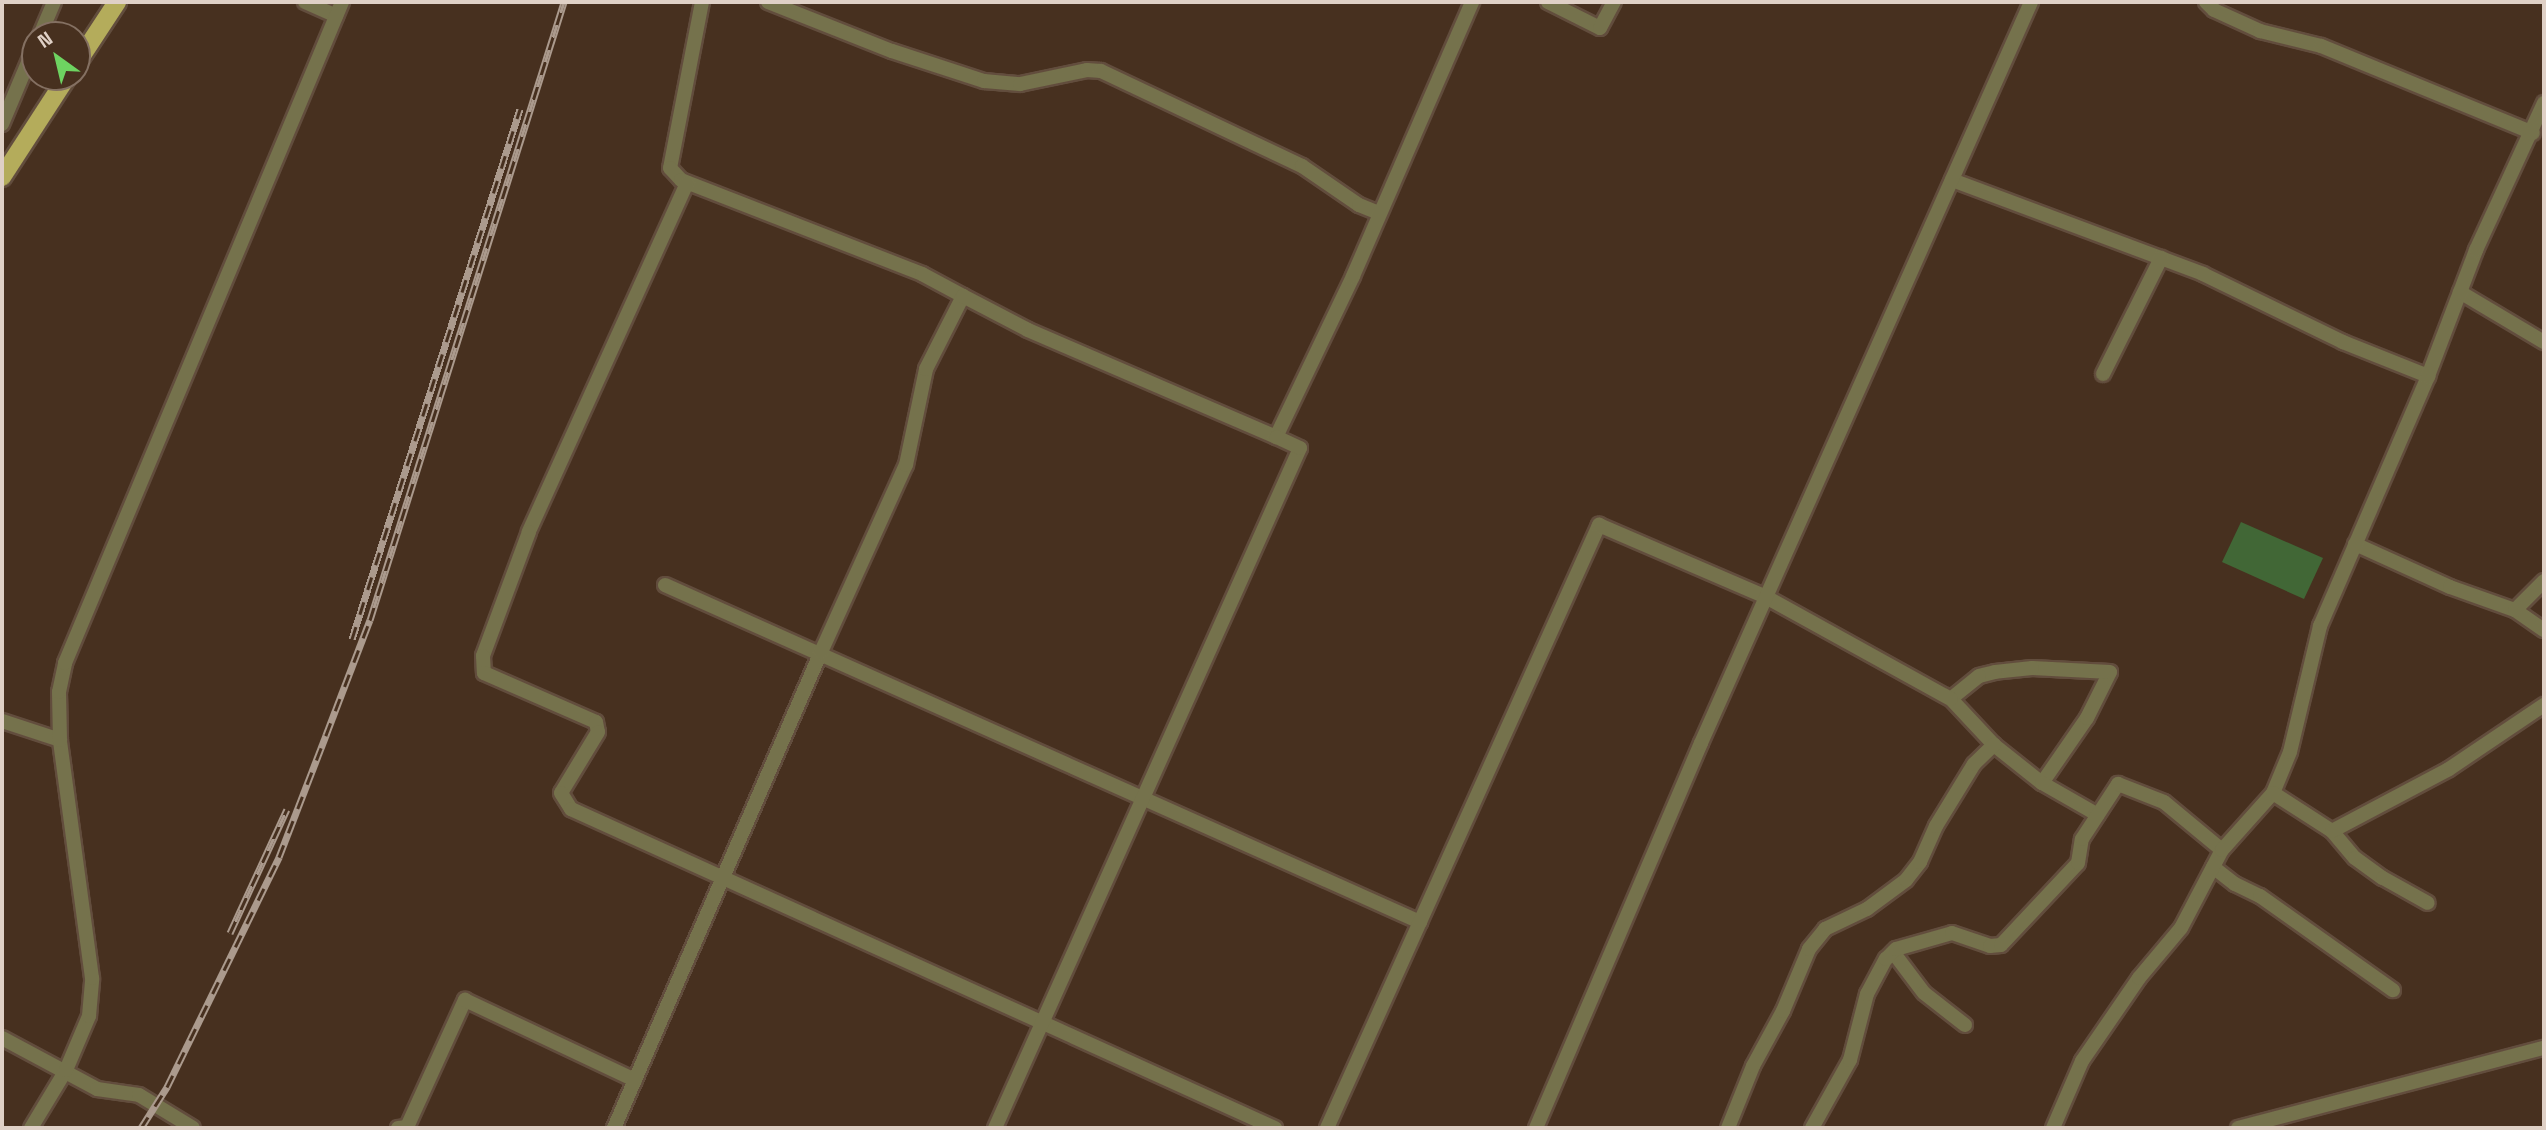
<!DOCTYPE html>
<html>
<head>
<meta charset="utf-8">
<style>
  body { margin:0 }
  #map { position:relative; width:2546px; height:1130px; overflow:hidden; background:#47301f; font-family:"Space Grotesk",sans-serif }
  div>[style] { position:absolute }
  .green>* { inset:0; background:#416736 }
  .roads { filter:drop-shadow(2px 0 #624d3d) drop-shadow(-2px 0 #624d3d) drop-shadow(0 2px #624d3d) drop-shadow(0 -2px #624d3d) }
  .street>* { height:14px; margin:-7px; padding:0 7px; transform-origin:7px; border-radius:7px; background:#75724c }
  .primary>* { height:18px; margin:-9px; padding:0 9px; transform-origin:9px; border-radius:9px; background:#b4ac5b }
  .rail>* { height:7px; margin-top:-3.5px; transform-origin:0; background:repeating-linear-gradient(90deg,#47301f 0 13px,#ab9a8d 0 26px); box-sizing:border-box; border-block:2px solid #ab9a8d }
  span { translate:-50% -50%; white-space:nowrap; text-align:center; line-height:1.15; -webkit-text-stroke:7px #47301f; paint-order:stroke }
  .frame { position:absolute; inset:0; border:4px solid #dfd0c6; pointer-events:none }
  .north { position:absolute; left:21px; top:21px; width:70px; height:70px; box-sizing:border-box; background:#47301f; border:2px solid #847062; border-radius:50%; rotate:326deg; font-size:19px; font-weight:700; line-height:28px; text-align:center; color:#dfd0c6 }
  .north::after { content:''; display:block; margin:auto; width:24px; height:32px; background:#6ed361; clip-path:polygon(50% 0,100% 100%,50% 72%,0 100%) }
</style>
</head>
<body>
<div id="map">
  <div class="green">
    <i style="clip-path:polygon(2241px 522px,2323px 558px,2304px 599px,2222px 562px)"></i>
  </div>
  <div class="roads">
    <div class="street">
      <i style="left:305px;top:2px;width:34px;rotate:24deg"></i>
      <i style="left:702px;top:2px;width:169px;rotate:100.9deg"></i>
      <i style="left:670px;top:168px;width:16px;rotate:47deg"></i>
      <i style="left:681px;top:180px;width:259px;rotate:21.3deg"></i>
      <i style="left:922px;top:274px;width:47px;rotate:28.2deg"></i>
      <i style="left:768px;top:2px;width:133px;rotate:21.6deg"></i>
      <i style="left:892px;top:51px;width:97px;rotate:18.1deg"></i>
      <i style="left:984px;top:81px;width:36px;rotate:5deg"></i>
      <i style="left:1020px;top:84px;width:68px;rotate:-11.8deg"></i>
      <i style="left:1087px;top:70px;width:14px;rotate:4deg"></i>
      <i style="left:1101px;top:71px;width:222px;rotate:25.3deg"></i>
      <i style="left:1302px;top:166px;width:69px;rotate:34.4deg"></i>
      <i style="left:1359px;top:205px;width:22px;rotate:22deg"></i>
      <i style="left:1548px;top:2px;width:58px;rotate:26.6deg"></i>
      <i style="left:1600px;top:28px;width:30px;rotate:-62deg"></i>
      <i style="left:2206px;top:2px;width:11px;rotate:45deg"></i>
      <i style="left:2214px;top:10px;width:51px;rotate:24.5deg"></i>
      <i style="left:2260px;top:31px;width:63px;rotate:13.8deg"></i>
      <i style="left:2321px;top:46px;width:229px;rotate:22.3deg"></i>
      <i style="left:40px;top:35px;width:36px;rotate:-67deg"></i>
      <i style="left:2px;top:124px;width:85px;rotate:-67.1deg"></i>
      <i style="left:1952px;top:180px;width:268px;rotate:20.5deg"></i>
      <i style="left:2203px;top:274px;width:156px;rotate:25.9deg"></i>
      <i style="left:2343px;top:342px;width:92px;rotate:21.8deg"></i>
      <i style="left:687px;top:183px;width:383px;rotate:114.4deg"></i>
      <i style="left:529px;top:532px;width:132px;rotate:110.4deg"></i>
      <i style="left:483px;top:656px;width:17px;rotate:87deg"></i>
      <i style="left:484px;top:673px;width:122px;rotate:23.6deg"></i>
      <i style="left:596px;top:722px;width:10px;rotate:79deg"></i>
      <i style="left:598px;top:732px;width:71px;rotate:121.2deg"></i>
      <i style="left:561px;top:793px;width:19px;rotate:58deg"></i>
      <i style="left:571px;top:809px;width:773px;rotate:24.38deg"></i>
      <i style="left:2460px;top:292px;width:98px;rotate:30.8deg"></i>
      <i style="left:2103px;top:374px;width:130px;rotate:-63.4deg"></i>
      <i style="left:2355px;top:544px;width:104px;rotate:24.4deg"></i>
      <i style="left:2450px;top:587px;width:69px;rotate:19.5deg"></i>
      <i style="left:2515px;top:610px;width:35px;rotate:35deg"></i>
      <i style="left:665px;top:585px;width:827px;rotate:24.05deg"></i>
      <i style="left:2515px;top:610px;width:41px;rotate:-45deg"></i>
      <i style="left:2px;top:721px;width:61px;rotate:18.1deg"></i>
      <i style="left:2042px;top:783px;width:79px;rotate:-55.3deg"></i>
      <i style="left:2087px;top:718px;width:51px;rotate:-63.4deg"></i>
      <i style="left:2110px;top:672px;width:78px;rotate:-177.1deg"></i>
      <i style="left:2032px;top:668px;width:37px;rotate:174deg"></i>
      <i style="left:1995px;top:672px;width:16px;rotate:166deg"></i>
      <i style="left:1979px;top:676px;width:36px;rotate:141deg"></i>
      <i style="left:1951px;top:699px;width:63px;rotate:46.9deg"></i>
      <i style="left:1994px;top:745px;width:61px;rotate:38.4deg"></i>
      <i style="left:2042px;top:783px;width:64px;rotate:29.7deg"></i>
      <i style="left:2273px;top:793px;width:44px;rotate:-67.5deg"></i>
      <i style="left:2290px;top:752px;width:130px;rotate:-76.6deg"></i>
      <i style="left:2320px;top:626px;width:272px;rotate:-66.6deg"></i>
      <i style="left:2428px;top:376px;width:135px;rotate:-69.1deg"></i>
      <i style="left:2476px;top:250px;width:162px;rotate:-65.2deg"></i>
      <i style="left:2332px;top:831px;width:35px;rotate:50deg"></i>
      <i style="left:2355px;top:858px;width:34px;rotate:36deg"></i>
      <i style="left:2383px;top:878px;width:51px;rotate:29.1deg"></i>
      <i style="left:2213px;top:867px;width:28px;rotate:38deg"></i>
      <i style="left:2235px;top:884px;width:28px;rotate:26deg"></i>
      <i style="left:2260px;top:896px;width:163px;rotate:35.3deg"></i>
      <i style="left:1893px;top:952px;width:51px;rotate:52.9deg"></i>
      <i style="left:1924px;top:993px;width:52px;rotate:38deg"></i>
      <i style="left:2px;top:1038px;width:108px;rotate:28.2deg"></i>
      <i style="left:97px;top:1089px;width:42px;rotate:8.1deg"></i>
      <i style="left:139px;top:1095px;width:63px;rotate:31.4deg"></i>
      <i style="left:31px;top:1128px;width:68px;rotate:-58.9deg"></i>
      <i style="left:66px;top:1070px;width:59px;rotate:-66.9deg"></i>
      <i style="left:89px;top:1016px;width:38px;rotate:-85deg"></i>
      <i style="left:92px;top:978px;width:240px;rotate:-97.7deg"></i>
      <i style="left:60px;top:740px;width:48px;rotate:-91.2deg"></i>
      <i style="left:59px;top:692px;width:30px;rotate:-78deg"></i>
      <i style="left:65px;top:663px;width:717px;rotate:-67.26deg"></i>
      <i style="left:398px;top:1128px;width:9px;rotate:-6deg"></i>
      <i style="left:407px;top:1127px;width:140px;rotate:-65.5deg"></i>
      <i style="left:465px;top:1000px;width:188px;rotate:25.2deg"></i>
      <i style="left:614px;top:1128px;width:519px;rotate:-66.5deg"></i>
      <i style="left:821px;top:652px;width:205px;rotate:-65.6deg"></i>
      <i style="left:906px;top:465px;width:98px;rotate:-78.2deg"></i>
      <i style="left:926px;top:369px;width:82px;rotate:-63.1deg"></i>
      <i style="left:963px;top:296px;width:73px;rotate:27.6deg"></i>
      <i style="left:1028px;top:330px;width:270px;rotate:23.3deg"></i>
      <i style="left:1276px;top:437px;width:178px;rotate:-64.4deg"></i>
      <i style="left:1353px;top:276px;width:299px;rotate:-66.5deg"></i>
      <i style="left:995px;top:1128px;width:745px;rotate:-65.84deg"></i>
      <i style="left:1300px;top:448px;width:26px;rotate:-155deg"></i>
      <i style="left:1327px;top:1128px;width:662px;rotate:-65.72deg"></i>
      <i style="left:1599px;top:525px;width:182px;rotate:23.3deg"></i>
      <i style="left:1766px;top:597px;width:211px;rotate:28.9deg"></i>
      <i style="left:1536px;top:1128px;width:419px;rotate:-66.8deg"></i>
      <i style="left:1701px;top:743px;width:811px;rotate:-65.99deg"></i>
      <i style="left:1728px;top:1128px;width:67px;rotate:-68deg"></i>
      <i style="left:1753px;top:1066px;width:63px;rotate:-61.4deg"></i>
      <i style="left:1783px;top:1011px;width:67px;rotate:-67.2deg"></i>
      <i style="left:1809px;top:949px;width:26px;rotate:-51deg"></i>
      <i style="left:1825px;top:929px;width:47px;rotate:-25.5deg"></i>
      <i style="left:1867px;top:909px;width:49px;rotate:-36.6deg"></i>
      <i style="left:1906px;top:880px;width:23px;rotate:-52deg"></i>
      <i style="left:1920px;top:862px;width:39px;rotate:-66deg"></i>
      <i style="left:1936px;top:826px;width:73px;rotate:-58.5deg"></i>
      <i style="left:1974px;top:764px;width:28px;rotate:-44deg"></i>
      <i style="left:1812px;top:1128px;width:78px;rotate:-60.8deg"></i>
      <i style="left:1850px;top:1060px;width:68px;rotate:-75.6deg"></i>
      <i style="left:1867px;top:994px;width:40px;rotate:-62deg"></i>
      <i style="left:1886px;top:959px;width:14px;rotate:-45deg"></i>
      <i style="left:1896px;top:949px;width:58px;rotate:-15.9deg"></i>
      <i style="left:1952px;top:933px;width:40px;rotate:18.9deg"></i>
      <i style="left:1990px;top:946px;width:11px;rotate:-5deg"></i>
      <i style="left:2001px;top:945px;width:112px;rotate:-46.8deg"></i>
      <i style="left:2078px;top:863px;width:24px;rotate:-81deg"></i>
      <i style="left:2082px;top:839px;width:66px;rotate:-56.8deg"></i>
      <i style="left:2118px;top:784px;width:49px;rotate:21.4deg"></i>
      <i style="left:2164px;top:802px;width:75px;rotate:39.6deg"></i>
      <i style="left:2053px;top:1128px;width:73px;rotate:-66.6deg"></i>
      <i style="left:2082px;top:1061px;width:101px;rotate:-55.5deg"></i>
      <i style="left:2139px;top:978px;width:65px;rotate:-50deg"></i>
      <i style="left:2181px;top:928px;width:88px;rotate:-62.3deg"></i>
      <i style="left:2222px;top:850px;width:76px;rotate:-48.2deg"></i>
      <i style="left:2273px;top:793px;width:70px;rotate:32.8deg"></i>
      <i style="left:2332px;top:831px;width:132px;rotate:-27.9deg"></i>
      <i style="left:2449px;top:769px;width:115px;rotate:-34deg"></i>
      <i style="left:2238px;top:1128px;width:316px;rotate:-14.7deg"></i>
    </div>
    <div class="primary">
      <i style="left:77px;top:63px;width:73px;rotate:-56.7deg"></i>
      <i style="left:2px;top:177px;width:119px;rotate:-57deg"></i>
    </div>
  </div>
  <div class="rail">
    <i style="left:352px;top:639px;width:556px;rotate:-72.41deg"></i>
    <i style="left:230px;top:933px;width:136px;rotate:-65.3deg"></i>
    <i style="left:141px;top:1128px;width:49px;rotate:-57.6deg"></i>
    <i style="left:167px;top:1087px;width:256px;rotate:-64deg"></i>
    <i style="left:279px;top:857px;width:131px;rotate:-68.9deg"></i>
    <i style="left:326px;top:735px;width:123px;rotate:-69.1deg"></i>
    <i style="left:370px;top:620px;width:648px;rotate:-72.57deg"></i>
  </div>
  <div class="frame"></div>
  <div class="north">N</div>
</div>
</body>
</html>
